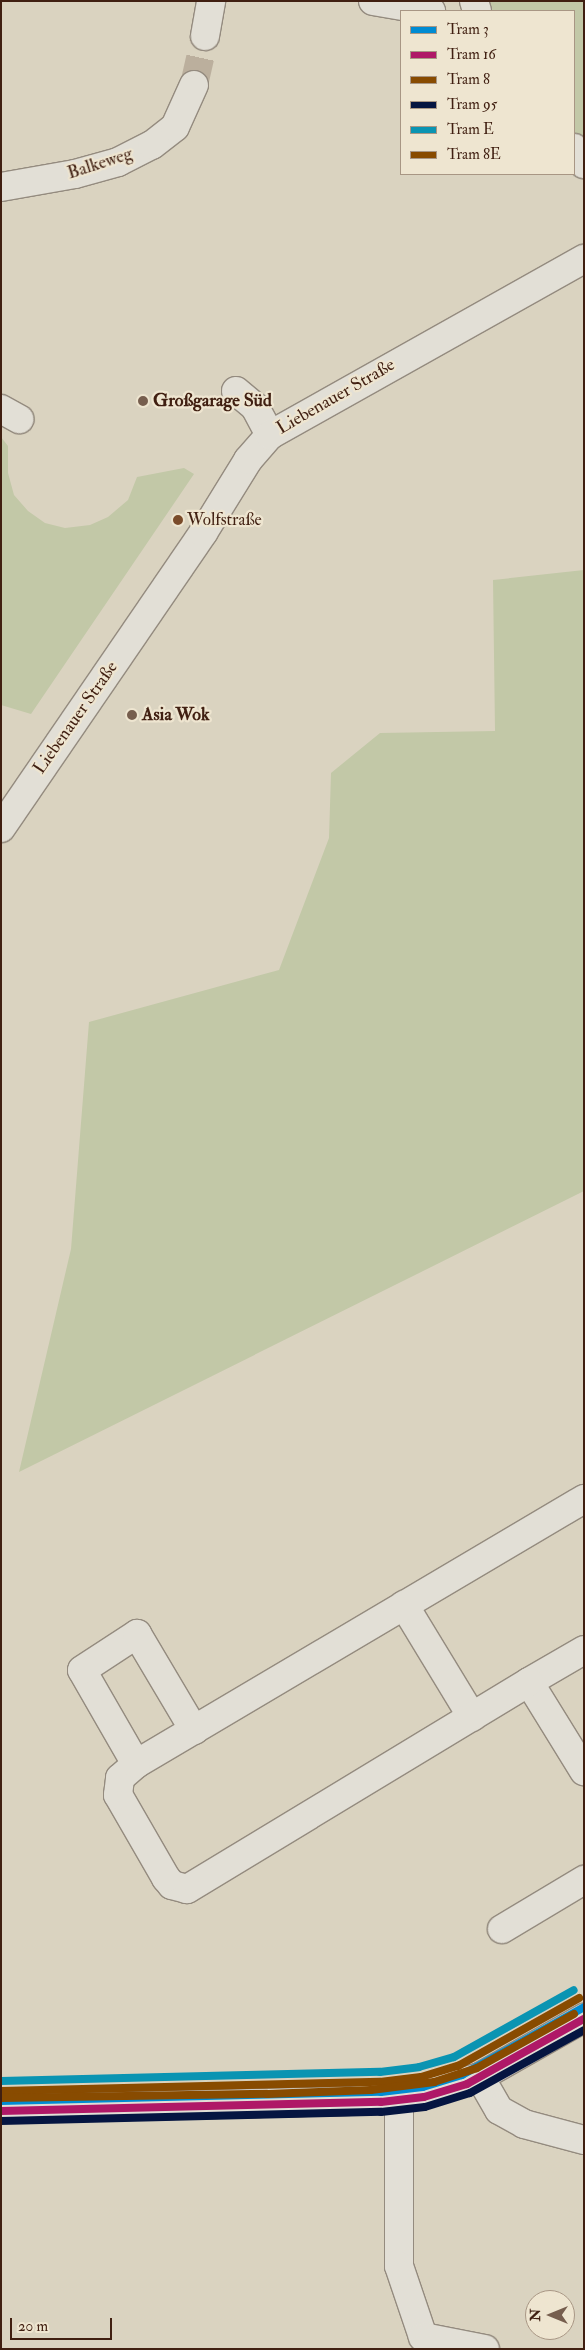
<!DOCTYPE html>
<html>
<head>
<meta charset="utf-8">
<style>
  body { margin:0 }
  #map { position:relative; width:585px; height:2350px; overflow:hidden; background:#dad3c0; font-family:"IM FELL Double Pica",serif }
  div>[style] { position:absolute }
  .green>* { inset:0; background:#c2c8a7 }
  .minor-tunnel>* { height:28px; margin-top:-14px; transform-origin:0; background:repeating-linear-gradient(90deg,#bbaf9d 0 28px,transparent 0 42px) }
  .roads { filter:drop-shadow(1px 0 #948b7f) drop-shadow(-1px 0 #948b7f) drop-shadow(0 1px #948b7f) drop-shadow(0 -1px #948b7f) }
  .minor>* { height:28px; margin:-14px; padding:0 14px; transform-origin:14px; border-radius:14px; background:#e2dfd6 }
  .tram-1>* { height:8px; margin:-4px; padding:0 4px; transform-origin:4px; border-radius:4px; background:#008bd2 }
  .tram-2>* { height:8px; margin:-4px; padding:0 4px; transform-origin:4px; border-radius:4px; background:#af1867 }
  .tram-3>* { height:8px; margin:-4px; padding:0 4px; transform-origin:4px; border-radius:4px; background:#884b00 }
  .tram-4>* { height:8px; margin:-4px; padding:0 4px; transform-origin:4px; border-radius:4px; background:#051541 }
  .tram-5>* { height:8px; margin:-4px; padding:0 4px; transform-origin:4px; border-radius:4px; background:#0a94b2 }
  .tram-6>* { height:8px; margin:-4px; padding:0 4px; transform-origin:4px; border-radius:4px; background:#884b00 }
  .dots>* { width:14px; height:14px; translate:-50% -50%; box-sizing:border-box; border:2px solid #eee5d0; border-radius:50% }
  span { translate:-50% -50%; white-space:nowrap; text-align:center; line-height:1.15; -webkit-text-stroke:4.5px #eee5d0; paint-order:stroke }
  .bus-label { font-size:17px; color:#401f11 }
  .left { translate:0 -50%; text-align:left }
  .street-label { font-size:18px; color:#401f11 }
  .poi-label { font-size:18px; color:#401f11; font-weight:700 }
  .frame { position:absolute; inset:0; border:2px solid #401f11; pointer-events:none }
  .legend { position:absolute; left:400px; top:10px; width:175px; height:165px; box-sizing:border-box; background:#eee5d0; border:1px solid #a89684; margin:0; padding:6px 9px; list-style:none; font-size:15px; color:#401f11 }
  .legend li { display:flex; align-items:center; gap:10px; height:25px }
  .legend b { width:25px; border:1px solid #a89684 }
  .north { position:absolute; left:525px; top:2290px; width:50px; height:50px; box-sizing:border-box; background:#eee5d0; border:1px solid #a89684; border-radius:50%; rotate:270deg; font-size:14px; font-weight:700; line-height:20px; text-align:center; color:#401f11 }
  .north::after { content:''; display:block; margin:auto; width:18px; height:22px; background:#765e4e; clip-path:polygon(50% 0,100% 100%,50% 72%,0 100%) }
  .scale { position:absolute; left:10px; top:2318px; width:102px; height:22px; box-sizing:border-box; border:2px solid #401f11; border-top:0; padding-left:6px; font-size:15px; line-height:18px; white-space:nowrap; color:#401f11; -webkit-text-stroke:4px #eee5d0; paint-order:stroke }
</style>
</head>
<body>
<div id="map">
  <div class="green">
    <i style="clip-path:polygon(474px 1px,584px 1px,584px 152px,574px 139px,574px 11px,477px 11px)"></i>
    <i style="clip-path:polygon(1px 437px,8px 446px,8px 473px,14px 495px,28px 511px,45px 523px,65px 528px,90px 525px,108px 517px,128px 500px,137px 477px,184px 468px,194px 474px,31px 714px,1px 705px)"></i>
    <i style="clip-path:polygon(584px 570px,584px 1191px,19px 1472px,71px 1249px,89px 1022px,279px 970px,329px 838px,331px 773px,380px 733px,495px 731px,493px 580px)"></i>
  </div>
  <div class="minor-tunnel">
    <i style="left:194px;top:85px;width:50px;rotate:-77.3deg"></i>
  </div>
  <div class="roads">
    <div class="minor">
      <i style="left:373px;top:1px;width:59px;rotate:9.8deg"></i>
      <i style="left:474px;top:1px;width:10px;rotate:73deg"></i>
      <i style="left:205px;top:36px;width:36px;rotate:-80deg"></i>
      <i style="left:574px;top:148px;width:19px;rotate:58deg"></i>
      <i style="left:1px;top:187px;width:75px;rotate:-10deg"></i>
      <i style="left:75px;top:174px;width:45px;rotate:-15.6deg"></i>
      <i style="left:118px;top:162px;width:38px;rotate:-27deg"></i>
      <i style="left:152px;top:145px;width:29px;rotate:-38deg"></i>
      <i style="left:175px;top:127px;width:46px;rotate:-65.7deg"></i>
      <i style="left:236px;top:391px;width:25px;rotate:40deg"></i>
      <i style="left:255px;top:407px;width:32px;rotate:62deg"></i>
      <i style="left:1px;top:409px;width:21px;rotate:29deg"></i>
      <i style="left:1px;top:828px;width:358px;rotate:-55.6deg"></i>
      <i style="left:203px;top:533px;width:86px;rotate:-58.3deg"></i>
      <i style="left:248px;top:460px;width:33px;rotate:-49deg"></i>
      <i style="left:270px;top:435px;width:360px;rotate:-29.3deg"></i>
      <i style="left:404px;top:1605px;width:131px;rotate:58.7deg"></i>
      <i style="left:584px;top:1650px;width:64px;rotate:149.8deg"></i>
      <i style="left:529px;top:1682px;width:105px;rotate:58.3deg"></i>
      <i style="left:529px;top:1682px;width:400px;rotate:148.8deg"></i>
      <i style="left:187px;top:1889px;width:16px;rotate:-165deg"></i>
      <i style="left:172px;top:1885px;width:9px;rotate:-131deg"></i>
      <i style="left:166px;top:1878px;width:96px;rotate:-120deg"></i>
      <i style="left:118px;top:1795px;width:17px;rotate:-83deg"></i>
      <i style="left:120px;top:1778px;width:21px;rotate:-41deg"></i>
      <i style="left:136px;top:1764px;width:521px;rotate:-30.61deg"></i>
      <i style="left:136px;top:1764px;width:108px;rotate:-119.9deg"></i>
      <i style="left:82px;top:1670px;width:66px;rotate:-33.2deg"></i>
      <i style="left:137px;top:1634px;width:112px;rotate:59.3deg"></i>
      <i style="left:502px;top:1929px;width:96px;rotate:-30.9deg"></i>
      <i style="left:480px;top:2077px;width:38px;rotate:60deg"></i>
      <i style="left:499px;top:2110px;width:29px;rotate:29deg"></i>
      <i style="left:524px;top:2124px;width:62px;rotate:14.9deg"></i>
      <i style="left:399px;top:2097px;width:169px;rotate:90deg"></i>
      <i style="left:399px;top:2266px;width:75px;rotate:71.3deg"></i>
      <i style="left:423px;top:2337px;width:63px;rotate:11deg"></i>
      <i style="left:1px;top:2109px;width:350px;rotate:-1.3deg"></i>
      <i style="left:351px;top:2101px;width:67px;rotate:-5.1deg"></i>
      <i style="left:418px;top:2095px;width:65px;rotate:-16.2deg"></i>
      <i style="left:480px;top:2077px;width:120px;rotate:-29.6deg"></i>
    </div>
  </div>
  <div class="tram-1">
    <i style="left:1px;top:2101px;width:380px;rotate:-1.4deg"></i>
    <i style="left:381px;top:2092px;width:42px;rotate:-6.8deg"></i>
    <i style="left:423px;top:2087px;width:41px;rotate:-17.1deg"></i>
    <i style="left:462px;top:2075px;width:140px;rotate:-29.1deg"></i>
  </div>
  <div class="tram-2">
    <i style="left:1px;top:2111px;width:380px;rotate:-1.4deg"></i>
    <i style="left:381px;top:2102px;width:43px;rotate:-6.6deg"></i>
    <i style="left:424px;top:2097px;width:45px;rotate:-16.8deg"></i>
    <i style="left:467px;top:2084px;width:134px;rotate:-29.1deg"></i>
  </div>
  <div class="tram-3">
    <i style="left:1px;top:2091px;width:379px;rotate:-1.4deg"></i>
    <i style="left:380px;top:2082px;width:41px;rotate:-7deg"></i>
    <i style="left:421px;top:2077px;width:39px;rotate:-17deg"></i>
    <i style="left:458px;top:2066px;width:139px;rotate:-29.3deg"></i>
  </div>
  <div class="tram-4">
    <i style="left:1px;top:2121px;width:380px;rotate:-1.4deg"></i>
    <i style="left:381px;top:2112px;width:44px;rotate:-6.5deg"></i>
    <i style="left:425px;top:2107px;width:47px;rotate:-17.3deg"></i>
    <i style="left:470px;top:2093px;width:130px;rotate:-28.9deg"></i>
  </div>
  <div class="tram-5">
    <i style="left:1px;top:2081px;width:379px;rotate:-1.4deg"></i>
    <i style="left:380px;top:2072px;width:39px;rotate:-7deg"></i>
    <i style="left:419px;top:2067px;width:36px;rotate:-16deg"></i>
    <i style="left:454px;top:2057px;width:137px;rotate:-29.2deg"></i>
  </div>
  <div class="tram-6">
    <i style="left:1px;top:2098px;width:266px;rotate:-0.9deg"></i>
    <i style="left:267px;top:2094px;width:104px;rotate:-2.2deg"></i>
    <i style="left:371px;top:2090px;width:64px;rotate:-7.2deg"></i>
    <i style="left:434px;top:2082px;width:45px;rotate:-18deg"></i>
    <i style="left:477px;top:2068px;width:111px;rotate:-29.1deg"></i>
  </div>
  <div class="dots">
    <i style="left:143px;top:401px;background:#765e4e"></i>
    <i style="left:178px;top:520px;background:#7a4b2a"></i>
    <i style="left:132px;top:715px;background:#765e4e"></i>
  </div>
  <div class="bus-label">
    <span class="left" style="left:187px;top:520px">Wolfstraße</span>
  </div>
  <div class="street-label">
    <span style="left:100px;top:164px;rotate:-18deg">Balkeweg</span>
    <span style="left:336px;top:397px;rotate:-30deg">Liebenauer Straße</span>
    <span style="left:76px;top:718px;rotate:-55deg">Liebenauer Straße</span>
  </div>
  <div class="poi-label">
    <span class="left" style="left:153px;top:401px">Großgarage Süd</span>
    <span class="left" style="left:142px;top:715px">Asia Wok</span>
  </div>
  <div class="frame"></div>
  <ul class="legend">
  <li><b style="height:6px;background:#008bd2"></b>Tram 3</li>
  <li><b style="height:6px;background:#af1867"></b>Tram 16</li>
  <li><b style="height:6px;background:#884b00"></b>Tram 8</li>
  <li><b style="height:6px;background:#051541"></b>Tram 95</li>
  <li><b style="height:6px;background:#0a94b2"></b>Tram E</li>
  <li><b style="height:6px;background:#884b00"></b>Tram 8E</li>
  </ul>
  <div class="north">N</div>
  <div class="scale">20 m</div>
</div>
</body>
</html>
